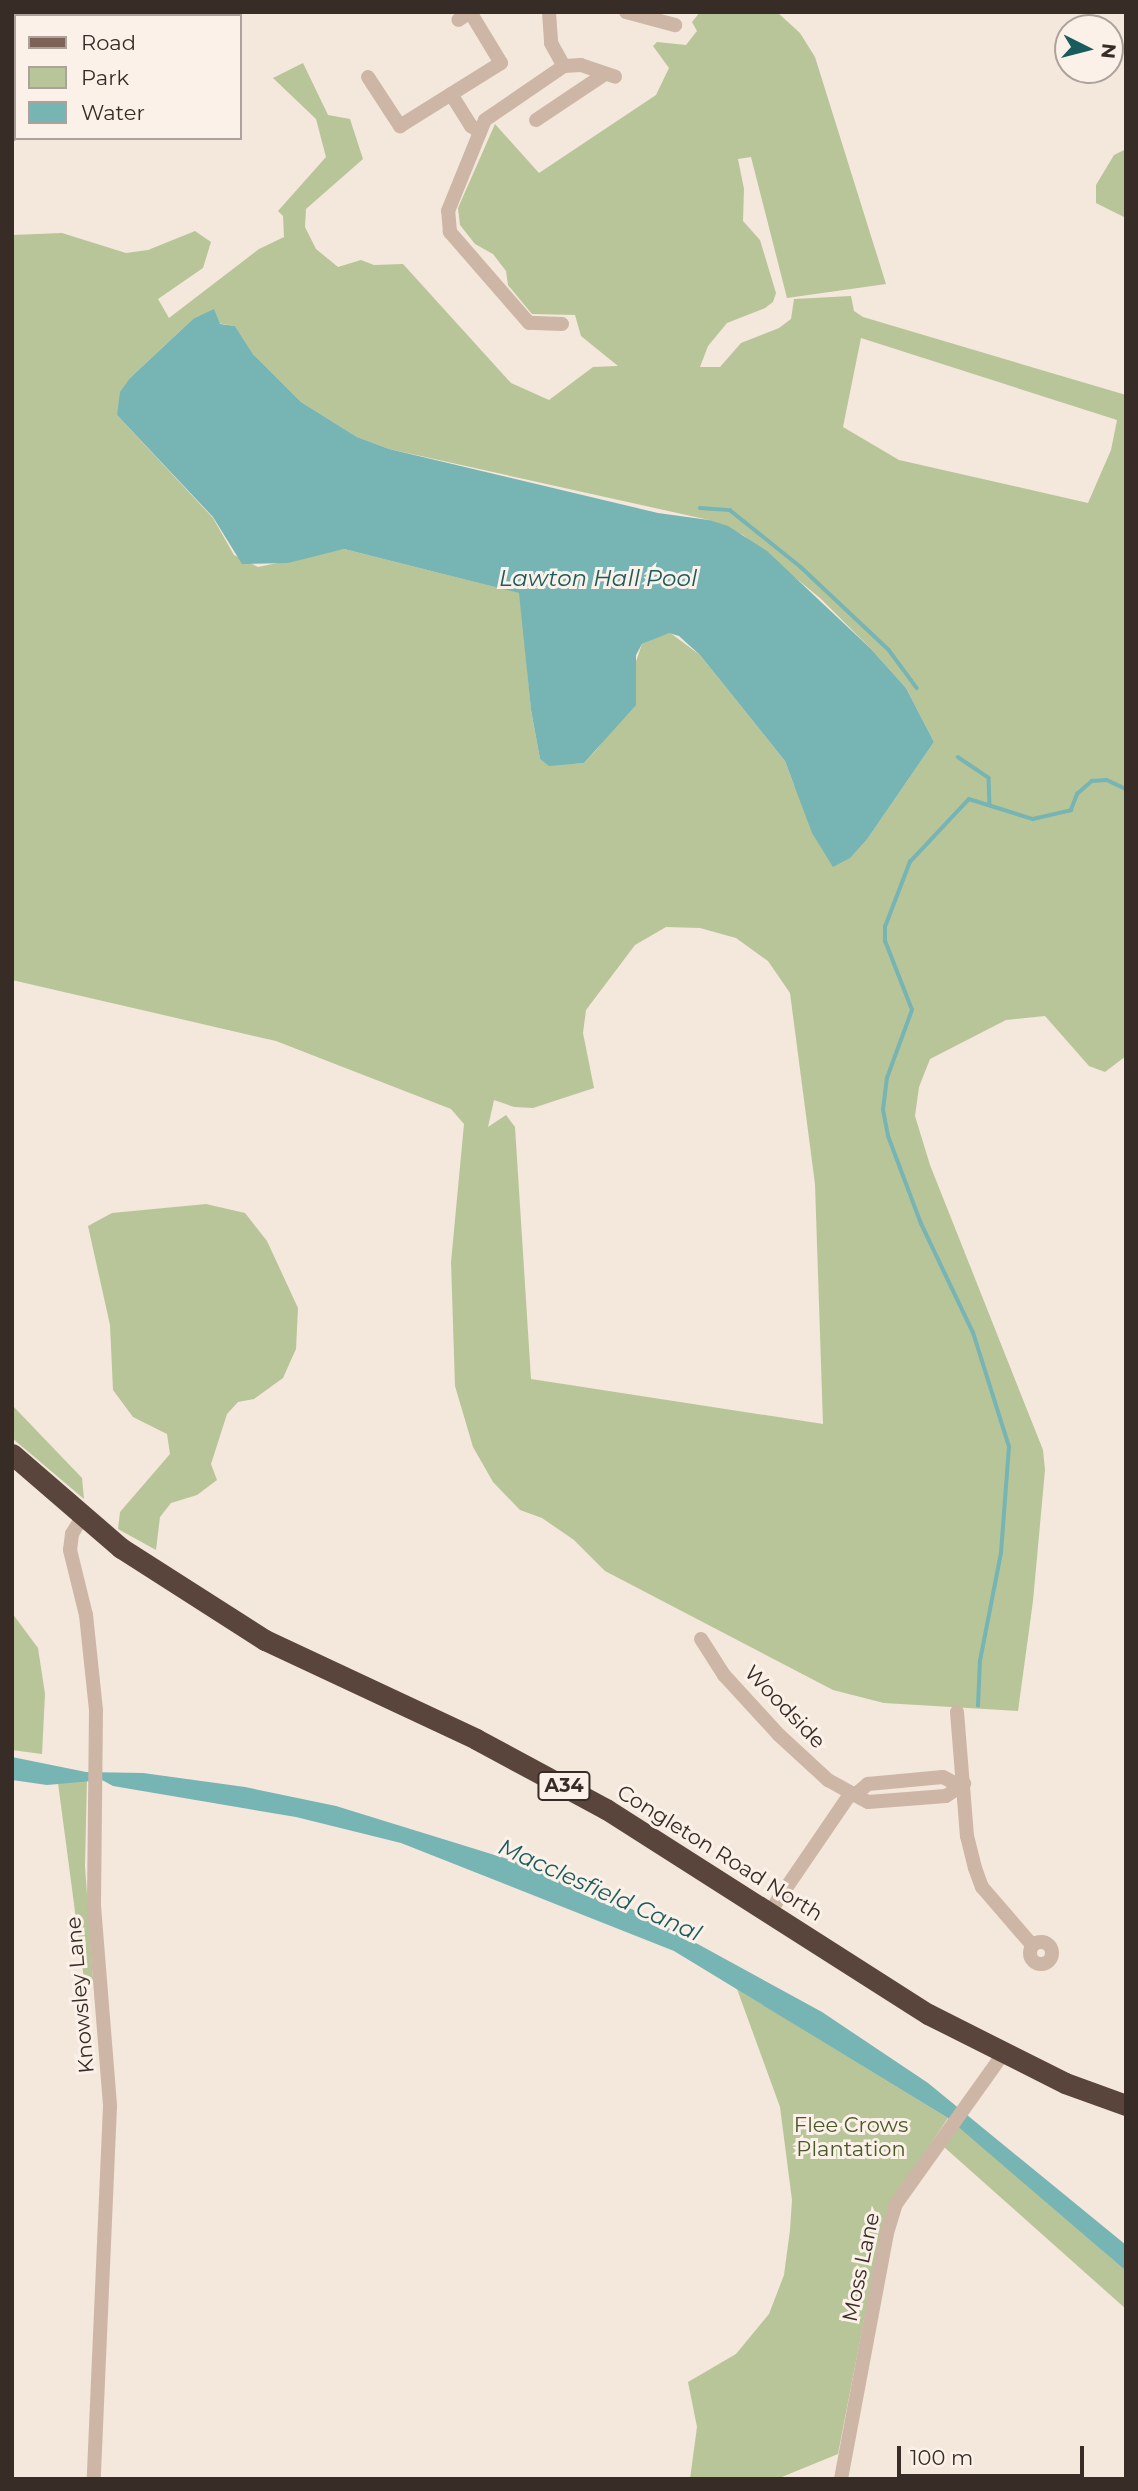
<!DOCTYPE html>
<html>
<head>
<meta charset="utf-8">
<style>
  body { margin:0 }
  #map { position:relative; width:1138px; height:2491px; overflow:hidden; background:#f4e7db; font-family:Montserrat,sans-serif }
  div>[style] { position:absolute }
  .green>* { inset:0; background:#b8c599 }
  .water>* { inset:0; background:#77b4b4 }
  .stream>* { height:3.5px; margin:-1.75px; padding:0 1.75px; transform-origin:1.75px; border-radius:1.75px; background:#77b4b4 }
  .street>* { height:14px; margin:-7px; padding:0 7px; transform-origin:7px; border-radius:7px; background:#cdb6a5 }
  .street>.ring { margin:-7px; padding:0; box-sizing:content-box; background:none; border:14px solid #cdb6a5; border-radius:50% }
  .primary>* { height:18px; margin:-9px; padding:0 9px; transform-origin:9px; border-radius:9px; background:#7c6257 }
  .highway>* { height:21px; margin:-10.5px; padding:0 10.5px; transform-origin:10.5px; border-radius:10.5px; background:#5a453d }
  span { translate:-50% -50%; white-space:nowrap; text-align:center; line-height:1.15; -webkit-text-stroke:6px #fbf1e8; paint-order:stroke }
  .shield-label span { padding:2px 5px; background:#fbf1e8; border:2px solid; border-radius:5px; -webkit-text-stroke-width:0 }
  .shield-label { font-size:19px; color:#382c27; font-weight:700 }
  .street-label { font-size:21px; color:#382c27 }
  .park-label { font-size:21px; color:#495929 }
  .water-label { font-size:23px; color:#195c5e; font-style:italic }
  .frame { position:absolute; inset:0; border:14px solid #382c27; pointer-events:none }
  .legend { position:absolute; left:14px; top:14px; width:228px; height:126px; box-sizing:border-box; background:#fbf1e8; border:2px solid #ada29b; margin:0; padding:9px 12px; list-style:none; font-size:21px; color:#382c27 }
  .legend li { display:flex; align-items:center; gap:14px; height:35px }
  .legend b { width:35px; border:2px solid #ada29b }
  .north { position:absolute; left:1054px; top:14px; width:70px; height:70px; box-sizing:border-box; background:#fbf1e8; border:2px solid #ada29b; border-radius:50%; rotate:96deg; font-size:19px; font-weight:700; line-height:28px; text-align:center; color:#382c27 }
  .north::after { content:''; display:block; margin:auto; width:24px; height:32px; background:#195c5e; clip-path:polygon(50% 0,100% 100%,50% 72%,0 100%) }
  .scale { position:absolute; left:897px; top:2446px; width:187px; height:32px; box-sizing:border-box; border:4px solid #382c27; border-top:0; padding-left:9px; font-size:21px; line-height:24px; white-space:nowrap; color:#382c27; -webkit-text-stroke:5px #fbf1e8; paint-order:stroke }
</style>
</head>
<body>
<div id="map">
  <div class="green">
    <i style="clip-path:polygon(evenodd,700px 12px,777px 12px,800px 33px,815px 57px,886px 284px,787px 298px,751px 157px,738px 159px,744px 189px,743px 221px,760px 240px,776px 293px,773px 302px,765px 308px,727px 323px,708px 346px,700px 367px,720px 367px,741px 343px,779px 328px,791px 319px,794px 299px,851px 296px,854px 311px,863px 317px,1126px 395px,1126px 1056px,1105px 1072px,1089px 1066px,1045px 1016px,1006px 1020px,930px 1059px,919px 1087px,915px 1116px,930px 1165px,1043px 1450px,1045px 1470px,1033px 1601px,1018px 1711px,884px 1703px,833px 1690px,605px 1571px,574px 1540px,542px 1518px,520px 1510px,493px 1482px,473px 1447px,455px 1386px,451px 1262px,464px 1124px,451px 1109px,276px 1041px,12px 980px,12px 235px,62px 233px,126px 253px,148px 250px,195px 231px,211px 242px,203px 268px,158px 299px,169px 318px,259px 249px,284px 237px,283px 216px,278px 211px,326px 157px,316px 119px,273px 78px,303px 63px,328px 115px,350px 119px,363px 159px,306px 209px,305px 227px,316px 249px,338px 267px,361px 260px,374px 265px,403px 264px,511px 383px,549px 400px,593px 367px,618px 366px,581px 336px,575px 315px,532px 314px,508px 285px,506px 271px,493px 254px,475px 244px,460px 225px,458px 208px,495px 124px,539px 173px,656px 95px,669px 68px,653px 46px,657px 42px,686px 45px,697px 31px,692px 22px,700px 12px,193px 319px,235px 326px,253px 354px,301px 402px,357px 437px,389px 449px,709px 520px,743px 535px,820px 598px,871px 649px,906px 688px,934px 742px,868px 838px,794px 785px,785px 761px,700px 655px,669px 632px,642px 644px,613px 728px,597px 749px,584px 763px,549px 765px,540px 759px,531px 710px,520px 593px,344px 549px,258px 567px,234px 555px,213px 518px,117px 415px,130px 378px,193px 319px,700px 12px,861px 338px,1117px 420px,1111px 450px,1088px 503px,899px 460px,843px 427px,861px 338px,700px 12px,666px 927px,700px 928px,736px 938px,768px 961px,790px 993px,815px 1184px,823px 1424px,531px 1379px,515px 1127px,506px 1115px,488px 1127px,494px 1100px,514px 1107px,533px 1108px,594px 1088px,583px 1033px,586px 1010px,635px 945px,666px 927px)"></i>
    <i style="clip-path:polygon(1126px 149px,1126px 218px,1096px 203px,1096px 185px,1114px 155px)"></i>
    <i style="clip-path:polygon(206px 1204px,245px 1213px,267px 1241px,298px 1308px,296px 1349px,283px 1378px,254px 1399px,238px 1402px,227px 1414px,211px 1464px,217px 1480px,197px 1495px,171px 1503px,160px 1517px,156px 1550px,118px 1529px,120px 1512px,170px 1454px,167px 1434px,133px 1417px,113px 1390px,110px 1325px,88px 1226px,112px 1213px)"></i>
    <i style="clip-path:polygon(12px 1405px,82px 1478px,84px 1499px,12px 1438px)"></i>
    <i style="clip-path:polygon(12px 1613px,38px 1648px,45px 1694px,42px 1754px,12px 1750px)"></i>
    <i style="clip-path:polygon(87px 1779px,85px 1866px,93px 1980px,85px 1987px,58px 1783px)"></i>
    <i style="clip-path:polygon(737px 1989px,948px 2118px,896px 2196px,881px 2232px,838px 2454px,777px 2479px,690px 2479px,697px 2427px,688px 2382px,736px 2354px,769px 2314px,784px 2275px,790px 2230px,792px 2200px,780px 2107px)"></i>
    <i style="clip-path:polygon(958px 2125px,1126px 2271px,1126px 2309px,944px 2147px)"></i>
  </div>
  <div class="water">
    <i style="clip-path:polygon(214px 309px,220px 324px,235px 326px,253px 354px,301px 402px,357px 437px,389px 449px,658px 513px,709px 520px,728px 526px,767px 551px,871px 649px,906px 688px,934px 742px,868px 838px,850px 858px,833px 867px,812px 833px,785px 761px,700px 655px,679px 636px,669px 633px,642px 644px,636px 655px,636px 705px,584px 763px,549px 766px,540px 759px,531px 710px,519px 593px,344px 549px,288px 563px,242px 564px,213px 517px,117px 415px,120px 392px,130px 378px,193px 319px)"></i>
    <i style="clip-path:polygon(12px 1757px,86px 1772px,143px 1773px,245px 1787px,336px 1806px,517px 1862px,641px 1913px,822px 2012px,928px 2083px,1126px 2245px,1126px 2271px,948px 2118px,674px 1951px,401px 1843px,296px 1817px,113px 1786px,102px 1780px,47px 1785px,12px 1780px)"></i>
  </div>
  <div class="stream">
    <i style="left:700px;top:508px;width:30px;rotate:4deg"></i>
    <i style="left:730px;top:510px;width:91px;rotate:38.8deg"></i>
    <i style="left:801px;top:567px;width:121px;rotate:43.3deg"></i>
    <i style="left:889px;top:650px;width:47px;rotate:53.6deg"></i>
    <i style="left:958px;top:757px;width:37px;rotate:34deg"></i>
    <i style="left:989px;top:778px;width:27px;rotate:88deg"></i>
    <i style="left:978px;top:1706px;width:45px;rotate:-87.5deg"></i>
    <i style="left:980px;top:1661px;width:110px;rotate:-79deg"></i>
    <i style="left:1001px;top:1553px;width:106px;rotate:-85.7deg"></i>
    <i style="left:1009px;top:1447px;width:120px;rotate:-107.5deg"></i>
    <i style="left:973px;top:1333px;width:121px;rotate:-115.5deg"></i>
    <i style="left:921px;top:1224px;width:94px;rotate:-110.6deg"></i>
    <i style="left:888px;top:1136px;width:26px;rotate:-101deg"></i>
    <i style="left:883px;top:1110px;width:32px;rotate:-83deg"></i>
    <i style="left:887px;top:1078px;width:72px;rotate:-69.8deg"></i>
    <i style="left:912px;top:1010px;width:74px;rotate:-111.4deg"></i>
    <i style="left:885px;top:941px;width:14px;rotate:-90deg"></i>
    <i style="left:885px;top:927px;width:70px;rotate:-69deg"></i>
    <i style="left:910px;top:862px;width:86px;rotate:-46.9deg"></i>
    <i style="left:969px;top:799px;width:67px;rotate:17.4deg"></i>
    <i style="left:1033px;top:819px;width:39px;rotate:-13deg"></i>
    <i style="left:1071px;top:810px;width:17px;rotate:-69deg"></i>
    <i style="left:1077px;top:794px;width:20px;rotate:-41deg"></i>
    <i style="left:1092px;top:781px;width:15px;rotate:-4deg"></i>
    <i style="left:1107px;top:780px;width:21px;rotate:25deg"></i>
  </div>
  <div class="street">
    <i style="left:549px;top:12px;width:31px;rotate:86deg"></i>
    <i style="left:551px;top:43px;width:26px;rotate:61deg"></i>
    <i style="left:626px;top:12px;width:51px;rotate:14.9deg"></i>
    <i style="left:368px;top:77px;width:59px;rotate:56.9deg"></i>
    <i style="left:400px;top:126px;width:119px;rotate:-32deg"></i>
    <i style="left:501px;top:63px;width:60px;rotate:-121.3deg"></i>
    <i style="left:470px;top:12px;width:14px;rotate:146deg"></i>
    <i style="left:451px;top:94px;width:38px;rotate:58deg"></i>
    <i style="left:471px;top:126px;width:11px;rotate:34deg"></i>
    <i style="left:536px;top:120px;width:83px;rotate:-33.7deg"></i>
    <i style="left:562px;top:324px;width:33px;rotate:-178deg"></i>
    <i style="left:529px;top:323px;width:121px;rotate:-131deg"></i>
    <i style="left:450px;top:232px;width:21px;rotate:-95deg"></i>
    <i style="left:448px;top:211px;width:98px;rotate:-67.9deg"></i>
    <i style="left:485px;top:120px;width:96px;rotate:-34.4deg"></i>
    <i style="left:564px;top:66px;width:17px;rotate:-3deg"></i>
    <i style="left:581px;top:65px;width:36px;rotate:19deg"></i>
    <i style="left:84px;top:1514px;width:23px;rotate:121deg"></i>
    <i style="left:72px;top:1534px;width:16px;rotate:97deg"></i>
    <i style="left:70px;top:1550px;width:67px;rotate:76.2deg"></i>
    <i style="left:86px;top:1615px;width:96px;rotate:84deg"></i>
    <i style="left:96px;top:1710px;width:196px;rotate:90.6deg"></i>
    <i style="left:94px;top:1906px;width:201px;rotate:85.4deg"></i>
    <i style="left:110px;top:2106px;width:373px;rotate:92.5deg"></i>
    <i style="left:701px;top:1639px;width:43px;rotate:57.4deg"></i>
    <i style="left:724px;top:1675px;width:81px;rotate:47.5deg"></i>
    <i style="left:779px;top:1735px;width:67px;rotate:42.6deg"></i>
    <i style="left:828px;top:1780px;width:26px;rotate:29deg"></i>
    <i style="left:851px;top:1793px;width:19px;rotate:28deg"></i>
    <i style="left:868px;top:1802px;width:78px;rotate:-4.4deg"></i>
    <i style="left:946px;top:1796px;width:22px;rotate:-34deg"></i>
    <i style="left:957px;top:1712px;width:124px;rotate:85.4deg"></i>
    <i style="left:967px;top:1836px;width:33px;rotate:76deg"></i>
    <i style="left:975px;top:1868px;width:20px;rotate:70deg"></i>
    <i style="left:982px;top:1887px;width:77px;rotate:49.2deg"></i>
    <i style="left:856px;top:1794px;width:16px;rotate:-40deg"></i>
    <i style="left:868px;top:1784px;width:75px;rotate:-5.3deg"></i>
    <i style="left:943px;top:1777px;width:17px;rotate:28deg"></i>
    <i style="left:769px;top:1913px;width:145px;rotate:-55.7deg"></i>
    <i class="ring" style="left:1030px;top:1942px;width:8px;height:8px"></i>
    <i style="left:841px;top:2479px;width:250px;rotate:-79.4deg"></i>
    <i style="left:887px;top:2233px;width:30px;rotate:-73deg"></i>
    <i style="left:896px;top:2204px;width:184px;rotate:-54.5deg"></i>
  </div>
  <div class="primary">
    <i style="left:120px;top:16px;width:6px;rotate:-45deg"></i>
    <i style="left:12px;top:132px;width:6px;rotate:-45deg"></i>
  </div>
  <div class="highway">
    <i style="left:12px;top:1454px;width:144px;rotate:40.8deg"></i>
    <i style="left:121px;top:1548px;width:171px;rotate:32.6deg"></i>
    <i style="left:265px;top:1640px;width:233px;rotate:25.1deg"></i>
    <i style="left:476px;top:1739px;width:148px;rotate:28.3deg"></i>
    <i style="left:606px;top:1809px;width:382px;rotate:32.5deg"></i>
    <i style="left:928px;top:2014px;width:153px;rotate:26.7deg"></i>
    <i style="left:1065px;top:2083px;width:65px;rotate:19.8deg"></i>
  </div>
  <div class="shield-label">
    <span style="left:564px;top:1786px">A34</span>
  </div>
  <div class="street-label">
    <span style="left:785px;top:1707px;rotate:46deg">Woodside</span>
    <span style="left:720px;top:1853px;rotate:32deg">Congleton Road North</span>
    <span style="left:80px;top:1995px;rotate:-95deg">Knowsley Lane</span>
    <span style="left:861px;top:2267px;rotate:-78deg">Moss Lane</span>
  </div>
  <div class="park-label">
    <span style="left:851px;top:2137px">Flee Crows<br>Plantation</span>
  </div>
  <div class="water-label">
    <span style="left:598px;top:578px">Lawton Hall Pool</span>
    <span style="left:600px;top:1890px;rotate:24deg">Macclesfield Canal</span>
  </div>
  <div class="frame"></div>
  <ul class="legend">
  <li><b style="height:9px;background:#7c6257"></b>Road</li>
  <li><b style="height:19px;background:#b8c599"></b>Park</li>
  <li><b style="height:19px;background:#77b4b4"></b>Water</li>
  </ul>
  <div class="north">N</div>
  <div class="scale">100 m</div>
</div>
</body>
</html>
